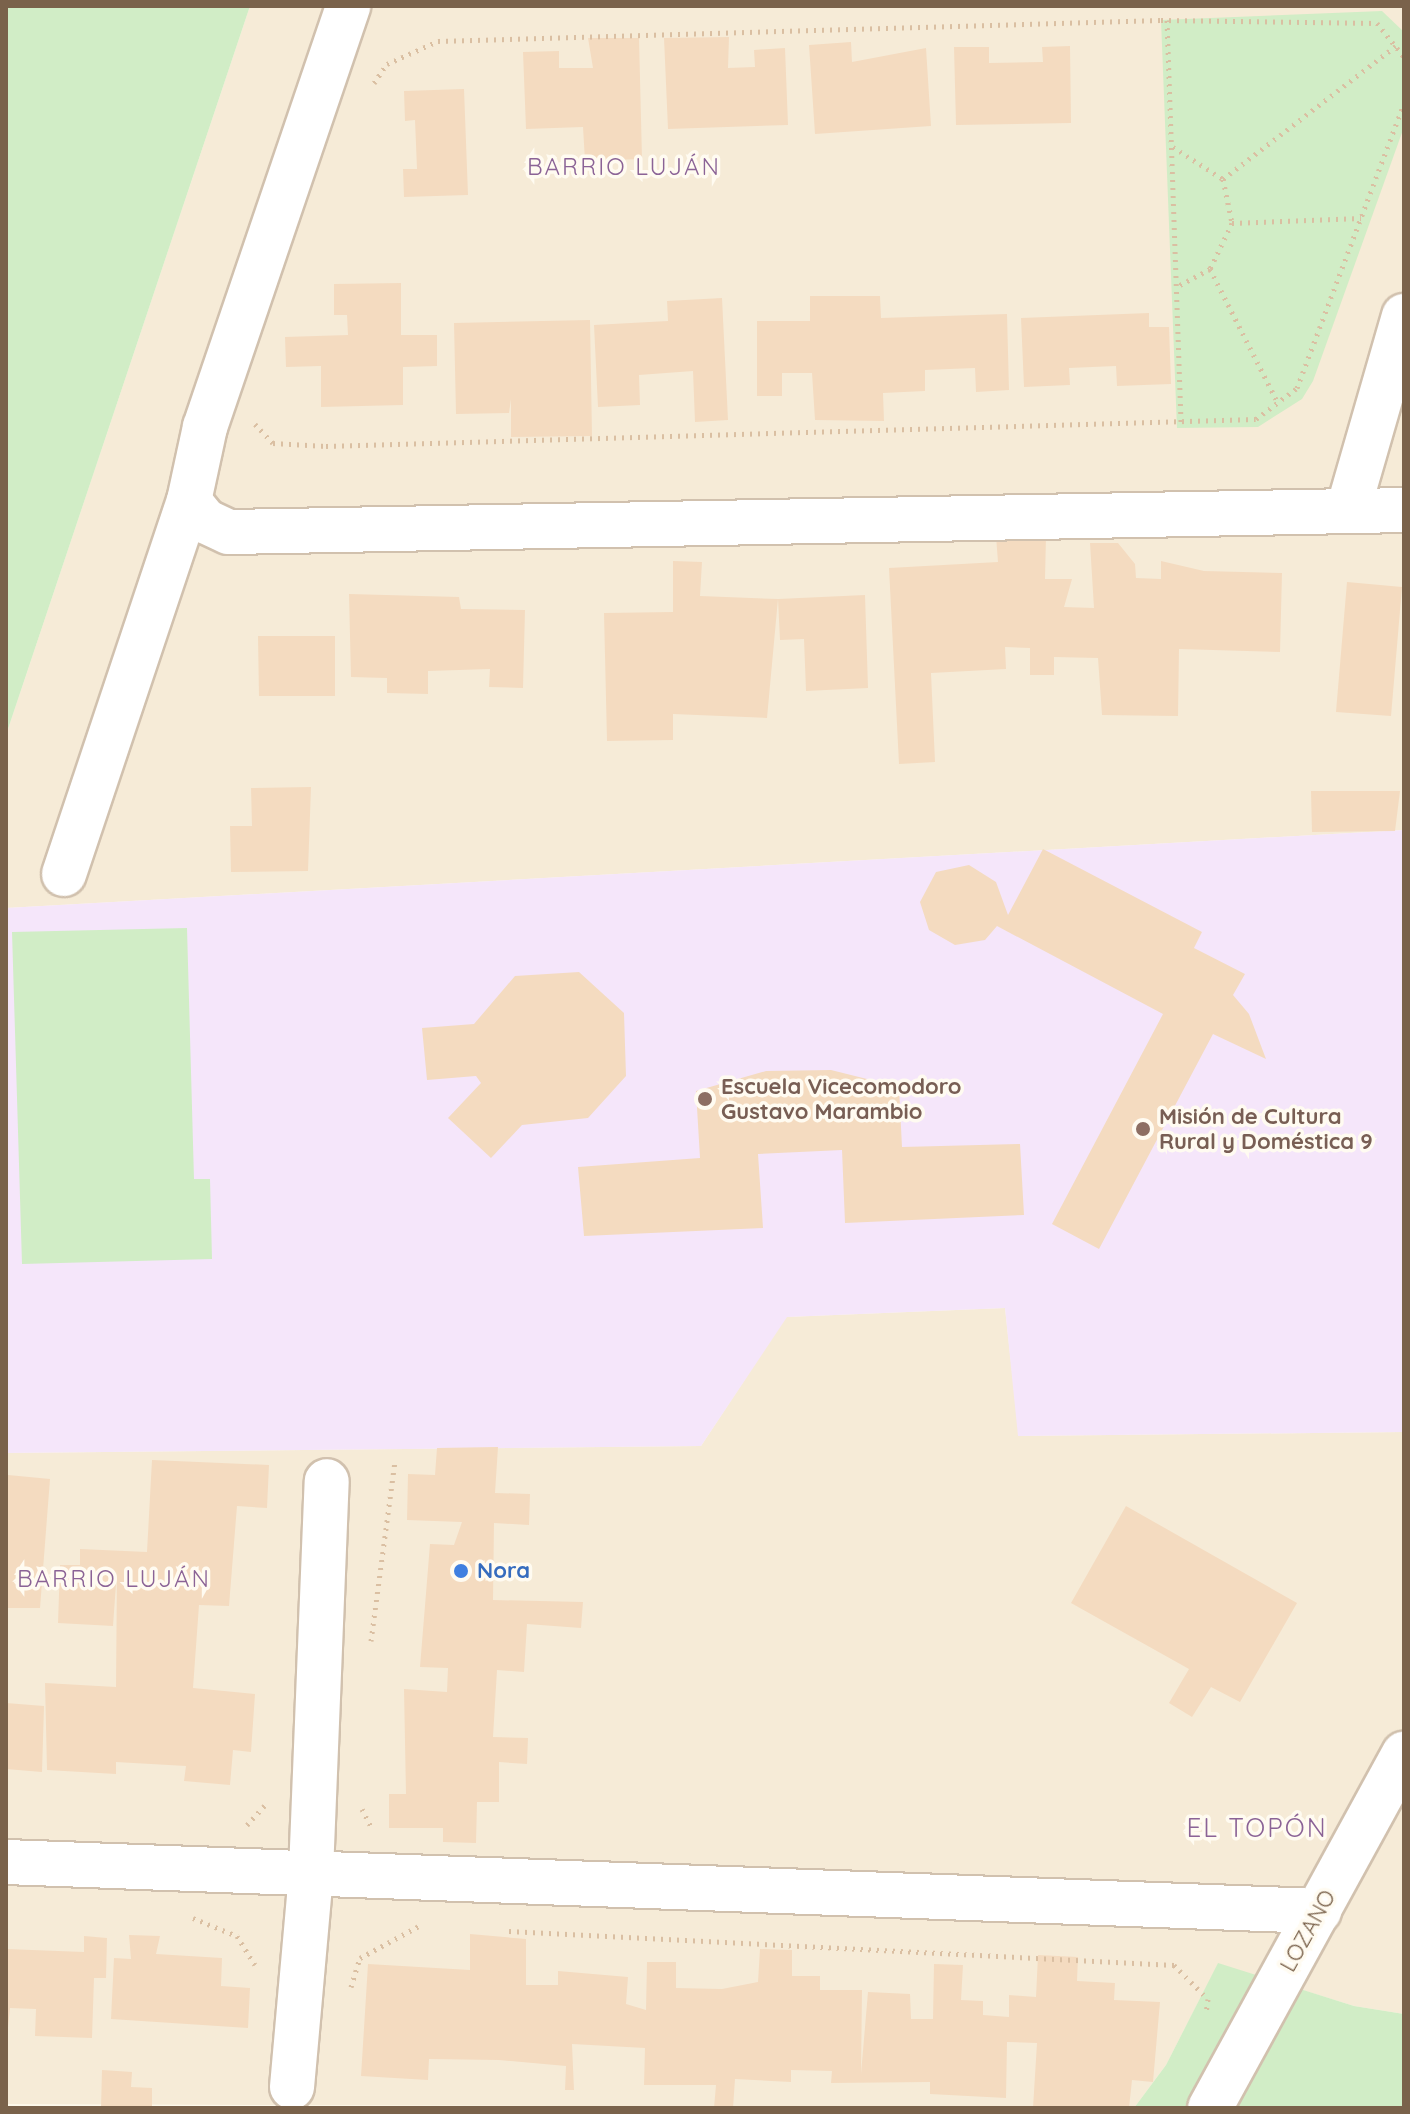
<!DOCTYPE html>
<html>
<head>
<meta charset="utf-8">
<style>
  body { margin:0 }
  #map { position:relative; width:1410px; height:2114px; overflow:hidden; background:#fdf8ea; font-family:Quicksand,sans-serif }
  div>[style] { position:absolute }
  .residential>* { inset:0; background:#f6ebd7 }
  .education>* { inset:0; background:#f5e6fa }
  .green>* { inset:0; background:#d1edc6 }
  .building>* { inset:0; background:#f4dbc0 }
  .path>* { height:5px; margin-top:-2.5px; transform-origin:0; background:repeating-linear-gradient(90deg,#dabfa2 0 2px,transparent 0 8px) }
  .roads { filter:drop-shadow(2px 0 #d1c1ae) drop-shadow(-2px 0 #d1c1ae) drop-shadow(0 2px #d1c1ae) drop-shadow(0 -2px #d1c1ae) }
  .minor>* { height:44px; margin:-22px; padding:0 22px; transform-origin:22px; border-radius:22px; background:#fff }
  .dots>* { width:22px; height:22px; translate:-50% -50%; box-sizing:border-box; border:4px solid #fffbf1; border-radius:50% }
  span { translate:-50% -50%; white-space:nowrap; text-align:center; line-height:1.15; -webkit-text-stroke:7px #fffbf1; paint-order:stroke }
  .education-label { font-size:22px; color:#785e54; font-weight:700 }
  .left { translate:0 -50%; text-align:left }
  .shop-label { font-size:22px; color:#366cbe; font-weight:700 }
  .street-label { font-size:22px; color:#7a624b }
  .neighbourhood-label { font-size:24px; color:#8b6396; letter-spacing:2px }
  .quarter-label { font-size:26px; color:#8b6396; letter-spacing:2px }
  .frame { position:absolute; inset:0; border:8px solid #7a624b; pointer-events:none }
</style>
</head>
<body>
<div id="map">
  <div class="residential">
    <i style="clip-path:polygon(250px 6px,1404px 6px,1404px 830px,6px 908px,6px 735px)"></i>
    <i style="clip-path:polygon(1005px 1308px,1019px 1436px,1404px 1432px,1404px 2014px,1354px 2006px,1218px 1964px,1166px 2065px,1134px 2108px,6px 2104px,6px 1453px,701px 1446px,786px 1317px)"></i>
  </div>
  <div class="education">
    <i style="clip-path:polygon(1404px 830px,1404px 1432px,1018px 1436px,1005px 1308px,787px 1317px,701px 1446px,6px 1453px,6px 908px)"></i>
  </div>
  <div class="green">
    <i style="clip-path:polygon(6px 6px,250px 6px,6px 735px)"></i>
    <i style="clip-path:polygon(1382px 11px,1404px 32px,1404px 127px,1313px 381px,1302px 399px,1258px 427px,1177px 428px,1161px 20px)"></i>
    <i style="clip-path:polygon(187px 928px,194px 1179px,210px 1179px,212px 1259px,22px 1264px,12px 932px)"></i>
    <i style="clip-path:polygon(1218px 1963px,1354px 2006px,1404px 2014px,1404px 2108px,1134px 2108px,1166px 2065px)"></i>
  </div>
  <div class="building">
    <i style="clip-path:polygon(729px 37px,728px 68px,755px 67px,754px 50px,785px 48px,788px 125px,668px 129px,664px 38px)"></i>
    <i style="clip-path:polygon(588px 38px,639px 38px,642px 159px,585px 161px,583px 127px,526px 129px,523px 52px,559px 51px,559px 68px,593px 68px)"></i>
    <i style="clip-path:polygon(851px 42px,852px 62px,926px 48px,931px 126px,815px 134px,809px 45px)"></i>
    <i style="clip-path:polygon(1070px 46px,1071px 123px,956px 125px,954px 47px,989px 47px,989px 63px,1043px 62px,1042px 47px)"></i>
    <i style="clip-path:polygon(464px 89px,468px 195px,404px 197px,403px 169px,417px 169px,415px 120px,405px 121px,404px 91px)"></i>
    <i style="clip-path:polygon(401px 283px,401px 335px,437px 335px,437px 366px,403px 367px,403px 405px,321px 407px,321px 366px,286px 367px,285px 337px,348px 335px,347px 315px,334px 315px,334px 284px)"></i>
    <i style="clip-path:polygon(810px 296px,880px 296px,881px 318px,1007px 314px,1009px 390px,976px 392px,975px 368px,925px 370px,925px 391px,883px 393px,884px 421px,815px 420px,812px 373px,782px 373px,782px 396px,757px 396px,757px 321px,810px 321px)"></i>
    <i style="clip-path:polygon(722px 298px,728px 420px,695px 422px,693px 371px,639px 375px,640px 405px,598px 407px,594px 325px,668px 321px,667px 301px)"></i>
    <i style="clip-path:polygon(1149px 313px,1149px 327px,1169px 327px,1171px 384px,1117px 386px,1116px 366px,1069px 368px,1070px 385px,1024px 387px,1021px 318px)"></i>
    <i style="clip-path:polygon(590px 320px,592px 436px,511px 437px,511px 399px,509px 413px,456px 414px,454px 323px)"></i>
    <i style="clip-path:polygon(996px 536px,1046px 536px,1045px 579px,1072px 579px,1064px 607px,1094px 608px,1090px 543px,1118px 543px,1135px 564px,1136px 578px,1161px 579px,1161px 561px,1204px 571px,1282px 573px,1280px 652px,1179px 649px,1178px 716px,1102px 715px,1098px 658px,1054px 657px,1054px 675px,1030px 675px,1030px 648px,1005px 647px,1006px 669px,931px 673px,935px 762px,899px 764px,889px 568px,998px 562px)"></i>
    <i style="clip-path:polygon(673px 561px,702px 562px,700px 596px,778px 599px,767px 718px,673px 714px,673px 740px,607px 741px,604px 613px,673px 612px)"></i>
    <i style="clip-path:polygon(1347px 582px,1402px 587px,1391px 716px,1336px 712px)"></i>
    <i style="clip-path:polygon(349px 594px,459px 597px,461px 609px,525px 610px,523px 688px,489px 687px,490px 669px,428px 671px,428px 694px,387px 693px,387px 678px,351px 677px)"></i>
    <i style="clip-path:polygon(865px 595px,868px 688px,806px 691px,804px 639px,780px 640px,778px 599px)"></i>
    <i style="clip-path:polygon(258px 636px,335px 636px,335px 696px,259px 696px)"></i>
    <i style="clip-path:polygon(311px 787px,308px 871px,231px 872px,230px 826px,252px 826px,251px 788px)"></i>
    <i style="clip-path:polygon(1311px 791px,1400px 791px,1395px 831px,1312px 832px)"></i>
    <i style="clip-path:polygon(1043px 849px,1202px 932px,1194px 948px,1245px 974px,1233px 995px,1249px 1014px,1266px 1059px,1213px 1034px,1099px 1249px,1052px 1224px,1163px 1014px,997px 926px,985px 940px,955px 945px,929px 930px,920px 902px,936px 872px,969px 865px,996px 882px,1008px 915px)"></i>
    <i style="clip-path:polygon(579px 972px,624px 1013px,626px 1076px,588px 1118px,522px 1125px,491px 1158px,448px 1118px,481px 1083px,476px 1076px,427px 1080px,422px 1028px,474px 1024px,515px 976px)"></i>
    <i style="clip-path:polygon(831px 1070px,899px 1087px,902px 1147px,1020px 1144px,1024px 1215px,845px 1223px,842px 1150px,758px 1154px,763px 1228px,584px 1236px,578px 1167px,700px 1158px,696px 1091px,766px 1071px)"></i>
    <i style="clip-path:polygon(498px 1447px,495px 1493px,530px 1494px,529px 1525px,494px 1523px,493px 1600px,583px 1602px,581px 1628px,527px 1624px,524px 1672px,497px 1670px,493px 1737px,528px 1738px,527px 1764px,499px 1762px,499px 1802px,477px 1802px,476px 1843px,443px 1842px,443px 1828px,389px 1828px,389px 1794px,406px 1794px,404px 1689px,447px 1692px,448px 1668px,420px 1667px,430px 1544px,454px 1545px,462px 1522px,407px 1520px,408px 1474px,435px 1475px,437px 1448px)"></i>
    <i style="clip-path:polygon(152px 1460px,269px 1465px,267px 1508px,237px 1506px,229px 1606px,199px 1605px,193px 1688px,255px 1694px,251px 1752px,233px 1750px,230px 1785px,184px 1781px,186px 1766px,116px 1762px,116px 1774px,47px 1770px,45px 1683px,116px 1687px,117px 1570px,113px 1626px,58px 1623px,60px 1565px,80px 1565px,80px 1549px,147px 1552px)"></i>
    <i style="clip-path:polygon(8px 1475px,50px 1479px,40px 1608px,6px 1608px)"></i>
    <i style="clip-path:polygon(1126px 1506px,1297px 1603px,1240px 1702px,1211px 1687px,1192px 1717px,1169px 1703px,1189px 1669px,1071px 1603px)"></i>
    <i style="clip-path:polygon(6px 1703px,44px 1706px,42px 1772px,6px 1769px)"></i>
    <i style="clip-path:polygon(470px 1934px,526px 1939px,526px 1985px,558px 1985px,558px 1971px,628px 1977px,626px 2004px,646px 2010px,647px 1962px,676px 1962px,676px 1988px,722px 1989px,758px 1982px,760px 1949px,792px 1950px,792px 1976px,820px 1976px,820px 1990px,862px 1990px,861px 2074px,868px 1992px,910px 1994px,911px 2019px,933px 2019px,934px 1964px,963px 1965px,961px 2000px,983px 2001px,983px 2015px,1009px 2017px,1009px 1995px,1036px 1997px,1038px 1955px,1078px 1957px,1077px 1981px,1115px 1983px,1114px 2000px,1160px 2002px,1153px 2082px,1132px 2080px,1129px 2108px,1033px 2108px,1037px 2043px,1007px 2042px,1006px 2098px,930px 2094px,930px 2082px,831px 2083px,832px 2071px,791px 2070px,791px 2082px,735px 2079px,733px 2108px,714px 2108px,716px 2085px,644px 2085px,645px 2048px,572px 2044px,574px 2090px,565px 2090px,566px 2066px,499px 2060px,429px 2059px,428px 2080px,361px 2076px,368px 1964px,470px 1970px)"></i>
    <i style="clip-path:polygon(129px 1935px,160px 1936px,156px 1954px,222px 1958px,221px 1986px,250px 1988px,248px 2028px,111px 2019px,114px 1958px,131px 1959px)"></i>
    <i style="clip-path:polygon(84px 1936px,107px 1938px,106px 1978px,94px 1978px,92px 2038px,35px 2036px,36px 2009px,10px 2008px,6px 2047px,6px 1949px,84px 1952px)"></i>
    <i style="clip-path:polygon(102px 2070px,132px 2072px,131px 2087px,152px 2088px,152px 2108px,101px 2108px)"></i>
  </div>
  <div class="path">
    <i style="left:1167px;top:20px;width:402px;rotate:88deg"></i>
    <i style="left:374px;top:83px;width:23px;rotate:-56deg"></i>
    <i style="left:387px;top:64px;width:56px;rotate:-24.3deg"></i>
    <i style="left:438px;top:41px;width:723px;rotate:-1.66deg"></i>
    <i style="left:1161px;top:20px;width:216px;rotate:0.8deg"></i>
    <i style="left:1377px;top:23px;width:43px;rotate:51.5deg"></i>
    <i style="left:1173px;top:147px;width:59px;rotate:32.6deg"></i>
    <i style="left:1223px;top:179px;width:45px;rotate:78.4deg"></i>
    <i style="left:1232px;top:223px;width:51px;rotate:115.6deg"></i>
    <i style="left:1210px;top:269px;width:36px;rotate:152deg"></i>
    <i style="left:1223px;top:179px;width:218px;rotate:-37.6deg"></i>
    <i style="left:1232px;top:223px;width:129px;rotate:-2.2deg"></i>
    <i style="left:1210px;top:269px;width:150px;rotate:63.1deg"></i>
    <i style="left:255px;top:424px;width:26px;rotate:47deg"></i>
    <i style="left:273px;top:443px;width:53px;rotate:3.2deg"></i>
    <i style="left:326px;top:446px;width:930px;rotate:-1.66deg"></i>
    <i style="left:1256px;top:419px;width:51px;rotate:-37.1deg"></i>
    <i style="left:1297px;top:388px;width:304px;rotate:-69.4deg"></i>
    <i style="left:371px;top:1641px;width:182px;rotate:-82.4deg"></i>
    <i style="left:362px;top:1809px;width:22px;rotate:63deg"></i>
    <i style="left:247px;top:1825px;width:30px;rotate:-48deg"></i>
    <i style="left:193px;top:1918px;width:48px;rotate:22.2deg"></i>
    <i style="left:237px;top:1936px;width:34px;rotate:58deg"></i>
    <i style="left:509px;top:1931px;width:666px;rotate:2.93deg"></i>
    <i style="left:1174px;top:1965px;width:48px;rotate:45deg"></i>
    <i style="left:1208px;top:1999px;width:15px;rotate:98deg"></i>
    <i style="left:351px;top:1987px;width:30px;rotate:-73deg"></i>
    <i style="left:360px;top:1958px;width:67px;rotate:-28.5deg"></i>
  </div>
  <div class="roads">
    <div class="minor">
      <i style="left:189px;top:501px;width:26px;rotate:51deg"></i>
      <i style="left:205px;top:521px;width:26px;rotate:25deg"></i>
      <i style="left:229px;top:532px;width:1175px;rotate:-1.07deg"></i>
      <i style="left:1348px;top:510px;width:202px;rotate:-73.9deg"></i>
      <i style="left:64px;top:874px;width:393px;rotate:-71.5deg"></i>
      <i style="left:189px;top:501px;width:76px;rotate:-77.8deg"></i>
      <i style="left:205px;top:427px;width:445px;rotate:-71.2deg"></i>
      <i style="left:6px;top:1862px;width:1314px;rotate:2.14deg"></i>
      <i style="left:292px;top:2087px;width:216px;rotate:-84.9deg"></i>
      <i style="left:311px;top:1872px;width:391px;rotate:-87.7deg"></i>
      <i style="left:1210px;top:2108px;width:404px;rotate:-61.3deg"></i>
    </div>
  </div>
  <div class="dots">
    <i style="left:705px;top:1099px;background:#8d6e63"></i>
    <i style="left:1143px;top:1129px;background:#8d6e63"></i>
    <i style="left:461px;top:1571px;background:#3f7fe0"></i>
  </div>
  <div class="education-label">
    <span class="left" style="left:721px;top:1099px">Escuela Vicecomodoro<br>Gustavo Marambio</span>
    <span class="left" style="left:1159px;top:1129px">Misión de Cultura<br>Rural y Doméstica 9</span>
  </div>
  <div class="shop-label">
    <span class="left" style="left:477px;top:1571px">Nora</span>
  </div>
  <div class="street-label">
    <span style="left:1308px;top:1931px;rotate:-61deg">LOZANO</span>
  </div>
  <div class="neighbourhood-label">
    <span style="left:624px;top:167px">BARRIO LUJÁN</span>
    <span style="left:114px;top:1579px">BARRIO LUJÁN</span>
  </div>
  <div class="quarter-label">
    <span style="left:1257px;top:1828px">EL TOPÓN</span>
  </div>
  <div class="frame"></div>
</div>
</body>
</html>
